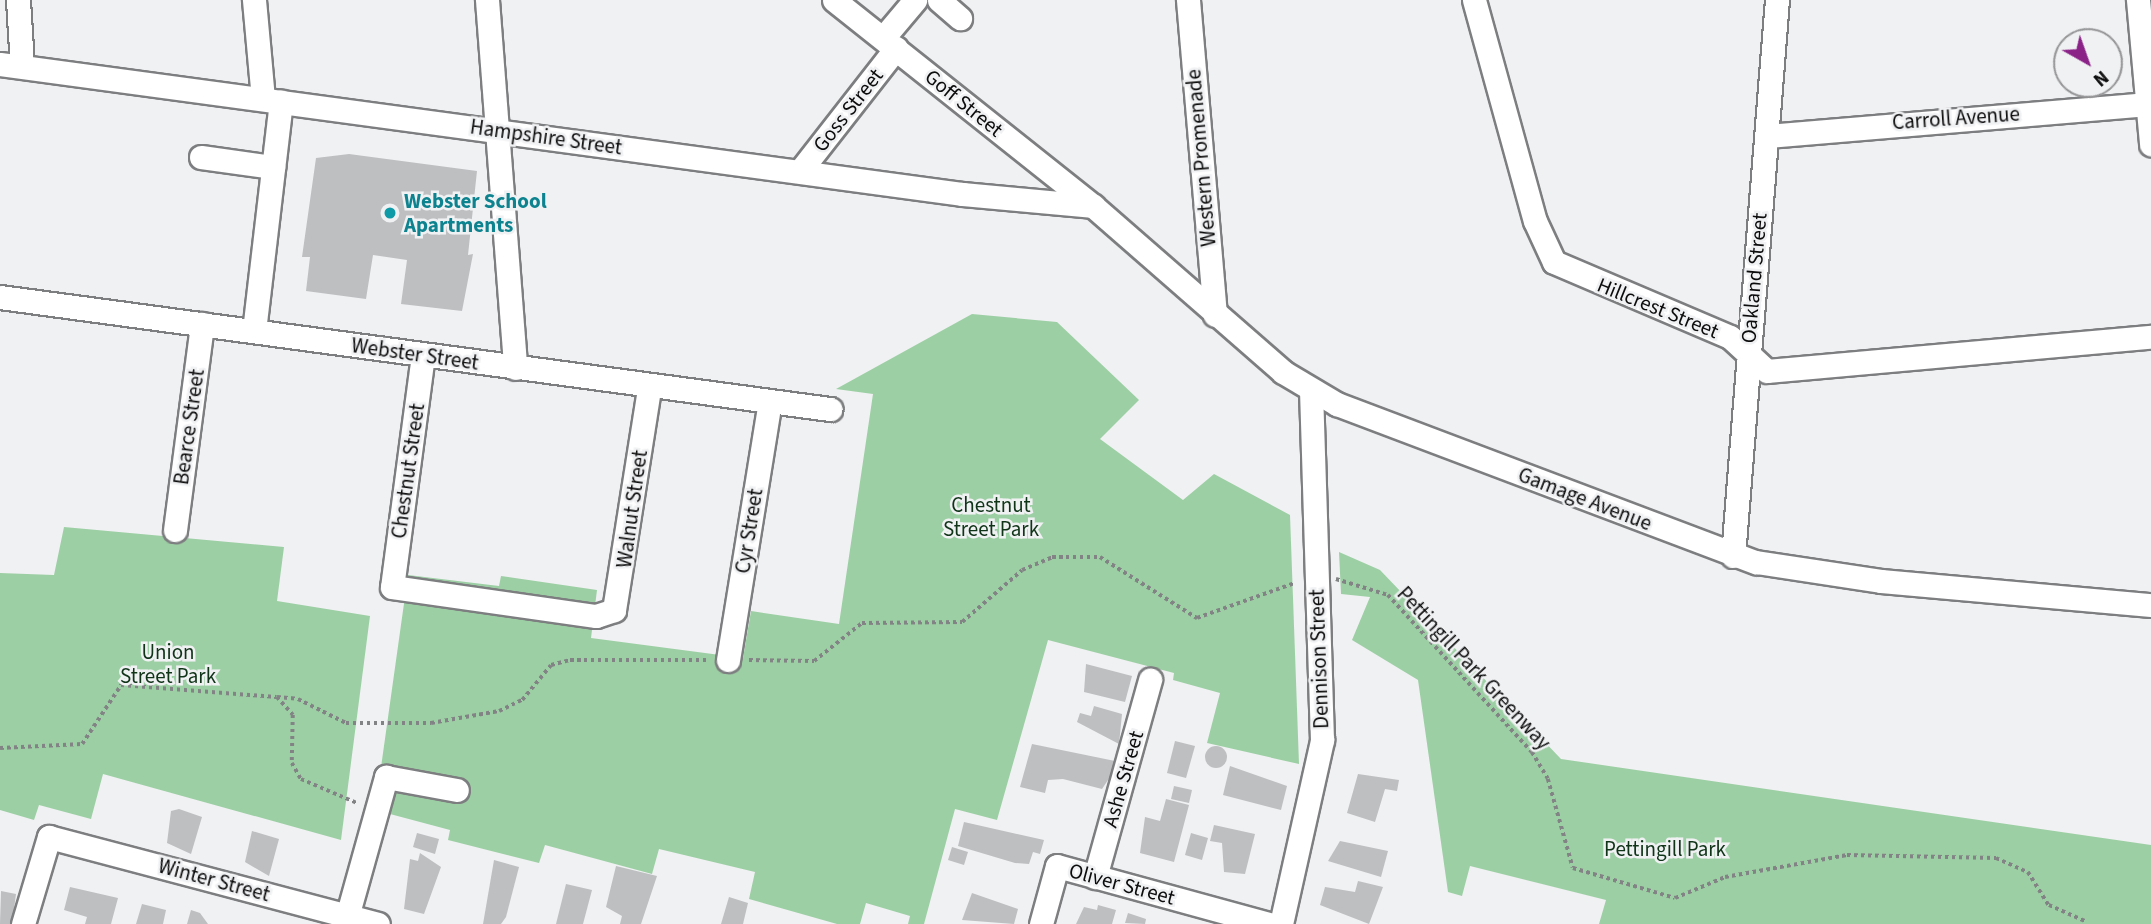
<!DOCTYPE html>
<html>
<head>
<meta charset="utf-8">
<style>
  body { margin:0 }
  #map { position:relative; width:2151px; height:924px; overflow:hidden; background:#f0f1f3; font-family:"Source Sans 3",sans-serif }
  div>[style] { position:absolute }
  .green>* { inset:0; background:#9dcfa4 }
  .building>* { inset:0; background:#bdbfc1 }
  .round { border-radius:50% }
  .path>* { height:3.5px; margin-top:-1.75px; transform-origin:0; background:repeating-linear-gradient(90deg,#828384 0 3.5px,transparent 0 7px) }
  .roads { filter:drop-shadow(2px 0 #7d7e80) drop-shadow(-2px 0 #7d7e80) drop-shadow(0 2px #7d7e80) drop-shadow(0 -2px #7d7e80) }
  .minor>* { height:23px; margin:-11.5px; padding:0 11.5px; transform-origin:11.5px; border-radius:11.5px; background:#fff }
  .dots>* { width:19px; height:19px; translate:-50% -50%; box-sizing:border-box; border:4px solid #f0f1f3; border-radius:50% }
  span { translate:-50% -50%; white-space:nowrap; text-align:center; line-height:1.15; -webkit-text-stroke:5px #f0f1f3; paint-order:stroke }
  .street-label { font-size:21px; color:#0c0c0d }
  .culture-label { font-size:21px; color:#0d838f; font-weight:700 }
  .left { translate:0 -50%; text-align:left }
  .park-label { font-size:21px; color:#0f3418 }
  .north { position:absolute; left:2053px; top:28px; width:70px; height:70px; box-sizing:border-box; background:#f0f1f3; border:2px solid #959597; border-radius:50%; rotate:140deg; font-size:19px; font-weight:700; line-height:28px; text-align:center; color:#0c0c0d }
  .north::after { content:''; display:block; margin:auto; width:24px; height:32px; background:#8b2288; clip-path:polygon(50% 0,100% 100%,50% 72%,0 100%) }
</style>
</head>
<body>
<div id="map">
  <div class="green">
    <i style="clip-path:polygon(972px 314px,1057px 322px,1139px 400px,1100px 439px,1183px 500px,1214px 474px,1290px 515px,1299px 764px,1207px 743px,1220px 693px,1173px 680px,1174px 673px,1048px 640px,997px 820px,955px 809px,924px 924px,908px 924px,910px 916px,866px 903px,860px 924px,837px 924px,749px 899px,755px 872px,659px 849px,652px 874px,545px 845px,539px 863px,448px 840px,450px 830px,375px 810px,408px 575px,499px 586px,501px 576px,597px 590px,591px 638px,743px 658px,751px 611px,839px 624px,873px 394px,836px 389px)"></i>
    <i style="clip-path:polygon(64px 527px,284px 547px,277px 601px,370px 616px,341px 840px,103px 774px,91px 819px,39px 805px,34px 820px,0 810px,0 573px,54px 575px)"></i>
    <i style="clip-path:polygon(1339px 552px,1380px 570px,1561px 759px,2151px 845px,2151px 924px,1599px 924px,1606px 900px,1470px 866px,1462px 896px,1448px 892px,1418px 680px,1352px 640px,1370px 597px,1341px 594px)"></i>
  </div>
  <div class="building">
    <i style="clip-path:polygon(349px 154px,477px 171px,468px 255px,473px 254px,462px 311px,401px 304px,407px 260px,373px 255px,366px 299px,306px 291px,310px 257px,302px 257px,316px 158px)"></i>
    <i style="clip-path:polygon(1086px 664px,1132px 676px,1125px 702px,1084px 692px)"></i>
    <i style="clip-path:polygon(1094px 706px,1122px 714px,1119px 744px,1077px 722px,1080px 713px,1091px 716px)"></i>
    <i style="clip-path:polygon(1175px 741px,1195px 746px,1186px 778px,1167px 773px)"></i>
    <i style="clip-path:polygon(1032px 744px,1115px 761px,1110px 777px,1102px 789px,1063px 779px,1048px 780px,1045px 793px,1020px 787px)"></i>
    <i class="round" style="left:1205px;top:746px;width:22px;height:22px"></i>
    <i style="clip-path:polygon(1230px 766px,1287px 786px,1281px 810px,1223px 795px)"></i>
    <i style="clip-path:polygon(1358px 774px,1399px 780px,1397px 791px,1385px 789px,1375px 822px,1347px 813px)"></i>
    <i style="clip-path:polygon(1174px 786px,1192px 790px,1189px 803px,1171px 799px)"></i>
    <i style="clip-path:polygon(1166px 799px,1189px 805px,1174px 862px,1140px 853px,1145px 817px,1160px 821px)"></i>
    <i style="clip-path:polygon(179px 809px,202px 817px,191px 854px,167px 843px,171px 811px)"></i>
    <i style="clip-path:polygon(964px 822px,1044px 840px,1040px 854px,1033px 852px,1029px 864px,1015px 863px,958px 846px)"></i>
    <i style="clip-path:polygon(1214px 825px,1255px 834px,1245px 874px,1224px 872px,1222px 843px,1210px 841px)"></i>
    <i style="clip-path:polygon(252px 831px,279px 839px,269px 876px,245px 862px)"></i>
    <i style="clip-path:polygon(417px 833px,439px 839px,435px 854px,413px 847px)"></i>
    <i style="clip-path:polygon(1191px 833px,1208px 838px,1202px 860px,1185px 855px)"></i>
    <i style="clip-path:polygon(1340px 841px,1388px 851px,1381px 877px,1328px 861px)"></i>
    <i style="clip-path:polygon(952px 847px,968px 852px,964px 865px,948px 860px)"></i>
    <i style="clip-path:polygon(420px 853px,441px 867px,424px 914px,404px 909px,410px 859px,418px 861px)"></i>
    <i style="clip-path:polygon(494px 860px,519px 867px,506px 917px,501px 924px,483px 924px)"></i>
    <i style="clip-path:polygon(616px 866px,657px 876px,641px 924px,620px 924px,622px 916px,606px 907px)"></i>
    <i style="clip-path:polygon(1358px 881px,1383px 887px,1369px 924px,1320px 905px,1325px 887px,1355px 892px)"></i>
    <i style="clip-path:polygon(566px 884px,592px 890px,583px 924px,556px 924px)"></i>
    <i style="clip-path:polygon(70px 887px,118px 898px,111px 924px,85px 924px,87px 917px,64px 910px)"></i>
    <i style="clip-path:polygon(1px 891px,16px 894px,12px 924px,0 924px)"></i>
    <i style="clip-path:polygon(972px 893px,1018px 909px,1014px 924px,962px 920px)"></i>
    <i style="clip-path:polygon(729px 897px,748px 903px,743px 924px,721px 924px)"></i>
    <i style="clip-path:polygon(142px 904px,166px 910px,163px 924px,136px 924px)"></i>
    <i style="clip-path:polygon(1098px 905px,1116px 910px,1112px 924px,1076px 924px,1084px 907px,1097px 910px)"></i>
    <i style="clip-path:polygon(191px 910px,200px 913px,208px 924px,187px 924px)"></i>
    <i style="clip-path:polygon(1128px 913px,1146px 919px,1145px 924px,1125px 923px)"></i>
  </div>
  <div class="path">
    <i style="left:1336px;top:579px;width:54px;rotate:17.1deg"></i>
    <i style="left:1388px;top:595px;width:213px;rotate:47.5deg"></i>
    <i style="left:1532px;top:752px;width:31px;rotate:59deg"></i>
    <i style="left:1548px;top:779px;width:92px;rotate:74.3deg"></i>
    <i style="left:1573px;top:868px;width:106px;rotate:16.4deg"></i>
    <i style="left:1675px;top:898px;width:54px;rotate:-22.8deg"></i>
    <i style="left:1725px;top:877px;width:124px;rotate:-10.2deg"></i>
    <i style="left:1847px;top:855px;width:149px;rotate:1.2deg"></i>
    <i style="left:1996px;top:858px;width:35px;rotate:24deg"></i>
    <i style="left:2028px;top:872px;width:39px;rotate:58deg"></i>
    <i style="left:2049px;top:905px;width:39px;rotate:24deg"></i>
    <i style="left:749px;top:660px;width:65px;rotate:0.9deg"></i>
    <i style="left:814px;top:661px;width:61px;rotate:-38.4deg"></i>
    <i style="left:862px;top:623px;width:100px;rotate:-0.6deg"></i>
    <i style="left:962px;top:622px;width:79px;rotate:-40.9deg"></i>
    <i style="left:1022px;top:570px;width:33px;rotate:-23deg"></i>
    <i style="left:1052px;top:557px;width:48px"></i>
    <i style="left:1100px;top:557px;width:115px;rotate:32.2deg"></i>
    <i style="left:1197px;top:618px;width:104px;rotate:-19.7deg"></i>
    <i style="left:277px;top:697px;width:21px;rotate:5deg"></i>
    <i style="left:298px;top:699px;width:54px;rotate:26.6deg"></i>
    <i style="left:346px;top:723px;width:85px"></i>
    <i style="left:431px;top:723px;width:69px;rotate:-10deg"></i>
    <i style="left:499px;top:711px;width:25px;rotate:-26deg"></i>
    <i style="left:522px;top:700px;width:45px;rotate:-50.4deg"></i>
    <i style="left:551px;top:665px;width:20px;rotate:-15deg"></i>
    <i style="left:570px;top:660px;width:136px"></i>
    <i style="left:0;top:748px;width:82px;rotate:-2.8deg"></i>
    <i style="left:82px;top:744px;width:71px;rotate:-56.5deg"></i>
    <i style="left:121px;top:685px;width:156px;rotate:4.4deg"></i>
    <i style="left:277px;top:697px;width:24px;rotate:48deg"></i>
    <i style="left:293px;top:715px;width:48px;rotate:91.2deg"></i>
    <i style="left:292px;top:763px;width:18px;rotate:61deg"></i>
    <i style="left:301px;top:779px;width:61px;rotate:23.2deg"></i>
  </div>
  <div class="roads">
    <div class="minor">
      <i style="left:18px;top:0;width:66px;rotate:86.5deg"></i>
      <i style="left:254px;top:0;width:99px;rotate:84.8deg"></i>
      <i style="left:487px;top:0;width:369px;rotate:85.6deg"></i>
      <i style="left:834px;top:0;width:331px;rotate:38.5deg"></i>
      <i style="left:1093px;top:206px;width:252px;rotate:41.1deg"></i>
      <i style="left:1283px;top:372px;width:63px;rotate:30.7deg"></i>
      <i style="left:1337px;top:404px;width:448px;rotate:20.7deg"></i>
      <i style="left:1756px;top:562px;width:126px;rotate:8.6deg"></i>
      <i style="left:1881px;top:581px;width:271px;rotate:5.1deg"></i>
      <i style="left:939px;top:0;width:28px;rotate:41deg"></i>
      <i style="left:1188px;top:0;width:316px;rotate:85.1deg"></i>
      <i style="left:1474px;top:0;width:229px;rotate:74.6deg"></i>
      <i style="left:1535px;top:221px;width:45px;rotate:65.1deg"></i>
      <i style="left:1554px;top:262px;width:191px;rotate:23.1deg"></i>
      <i style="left:1730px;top:337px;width:50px;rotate:42.6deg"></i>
      <i style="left:1767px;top:371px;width:386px;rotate:-5.1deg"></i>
      <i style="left:2138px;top:0;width:145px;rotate:84.8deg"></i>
      <i style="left:883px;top:38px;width:50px;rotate:-49.9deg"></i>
      <i style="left:0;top:64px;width:972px;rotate:7.69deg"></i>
      <i style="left:963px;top:194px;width:131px;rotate:5.3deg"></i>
      <i style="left:1767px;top:136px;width:380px;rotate:-4.8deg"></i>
      <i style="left:201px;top:157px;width:73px;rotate:7.9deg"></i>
      <i style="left:800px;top:171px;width:156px;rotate:-52deg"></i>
      <i style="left:0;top:297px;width:838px;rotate:7.69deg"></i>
      <i style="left:254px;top:331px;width:231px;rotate:-83.3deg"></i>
      <i style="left:423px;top:355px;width:234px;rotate:97.6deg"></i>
      <i style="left:392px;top:587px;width:206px;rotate:8.1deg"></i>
      <i style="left:596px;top:616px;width:19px;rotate:-18deg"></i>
      <i style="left:614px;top:610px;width:225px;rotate:-81deg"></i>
      <i style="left:175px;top:530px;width:208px;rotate:-82.5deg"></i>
      <i style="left:1733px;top:556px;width:558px;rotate:-85.48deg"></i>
      <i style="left:728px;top:660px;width:262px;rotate:-80.8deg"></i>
      <i style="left:1095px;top:877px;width:205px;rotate:-74.4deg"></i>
      <i style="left:23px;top:924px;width:91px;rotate:-73.4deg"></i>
      <i style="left:49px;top:837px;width:340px;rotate:14.8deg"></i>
      <i style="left:345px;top:924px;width:153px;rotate:-74.4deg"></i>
      <i style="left:386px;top:777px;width:72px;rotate:10.4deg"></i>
      <i style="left:1041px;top:924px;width:60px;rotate:-74.6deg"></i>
      <i style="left:1057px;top:866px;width:220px;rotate:15.3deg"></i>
      <i style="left:1281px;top:924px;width:189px;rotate:-77.4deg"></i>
      <i style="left:1322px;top:740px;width:350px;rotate:-91.8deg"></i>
    </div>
  </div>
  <div class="dots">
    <i style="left:390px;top:213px;background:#0f9aa8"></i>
  </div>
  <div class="street-label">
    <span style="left:964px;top:103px;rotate:39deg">Goff Street</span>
    <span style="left:848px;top:110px;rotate:-52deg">Goss Street</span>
    <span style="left:1956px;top:118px;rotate:-4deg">Carroll Avenue</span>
    <span style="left:546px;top:137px;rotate:8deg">Hampshire Street</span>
    <span style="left:1201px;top:158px;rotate:-95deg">Western Promenade</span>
    <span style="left:1754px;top:278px;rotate:-85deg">Oakland Street</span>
    <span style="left:1658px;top:308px;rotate:22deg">Hillcrest Street</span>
    <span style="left:415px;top:354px;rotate:8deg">Webster Street</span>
    <span style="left:189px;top:427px;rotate:-82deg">Bearce Street</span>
    <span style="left:408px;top:471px;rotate:-82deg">Chestnut Street</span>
    <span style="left:1585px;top:499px;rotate:21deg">Gamage Avenue</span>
    <span style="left:632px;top:509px;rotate:-82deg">Walnut Street</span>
    <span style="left:749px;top:531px;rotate:-81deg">Cyr Street</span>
    <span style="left:1319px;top:659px;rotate:-92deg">Dennison Street</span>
    <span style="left:1474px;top:668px;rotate:47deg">Pettingill Park Greenway</span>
    <span style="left:1123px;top:779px;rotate:-74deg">Ashe Street</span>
    <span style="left:214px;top:880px;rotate:15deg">Winter Street</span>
    <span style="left:1122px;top:884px;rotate:15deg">Oliver Street</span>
  </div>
  <div class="culture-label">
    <span class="left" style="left:404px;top:213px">Webster School<br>Apartments</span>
  </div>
  <div class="park-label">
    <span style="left:991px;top:517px">Chestnut<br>Street Park</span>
    <span style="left:168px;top:664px">Union<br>Street Park</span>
    <span style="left:1665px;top:849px">Pettingill Park</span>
  </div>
  <div class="north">N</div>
</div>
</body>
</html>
